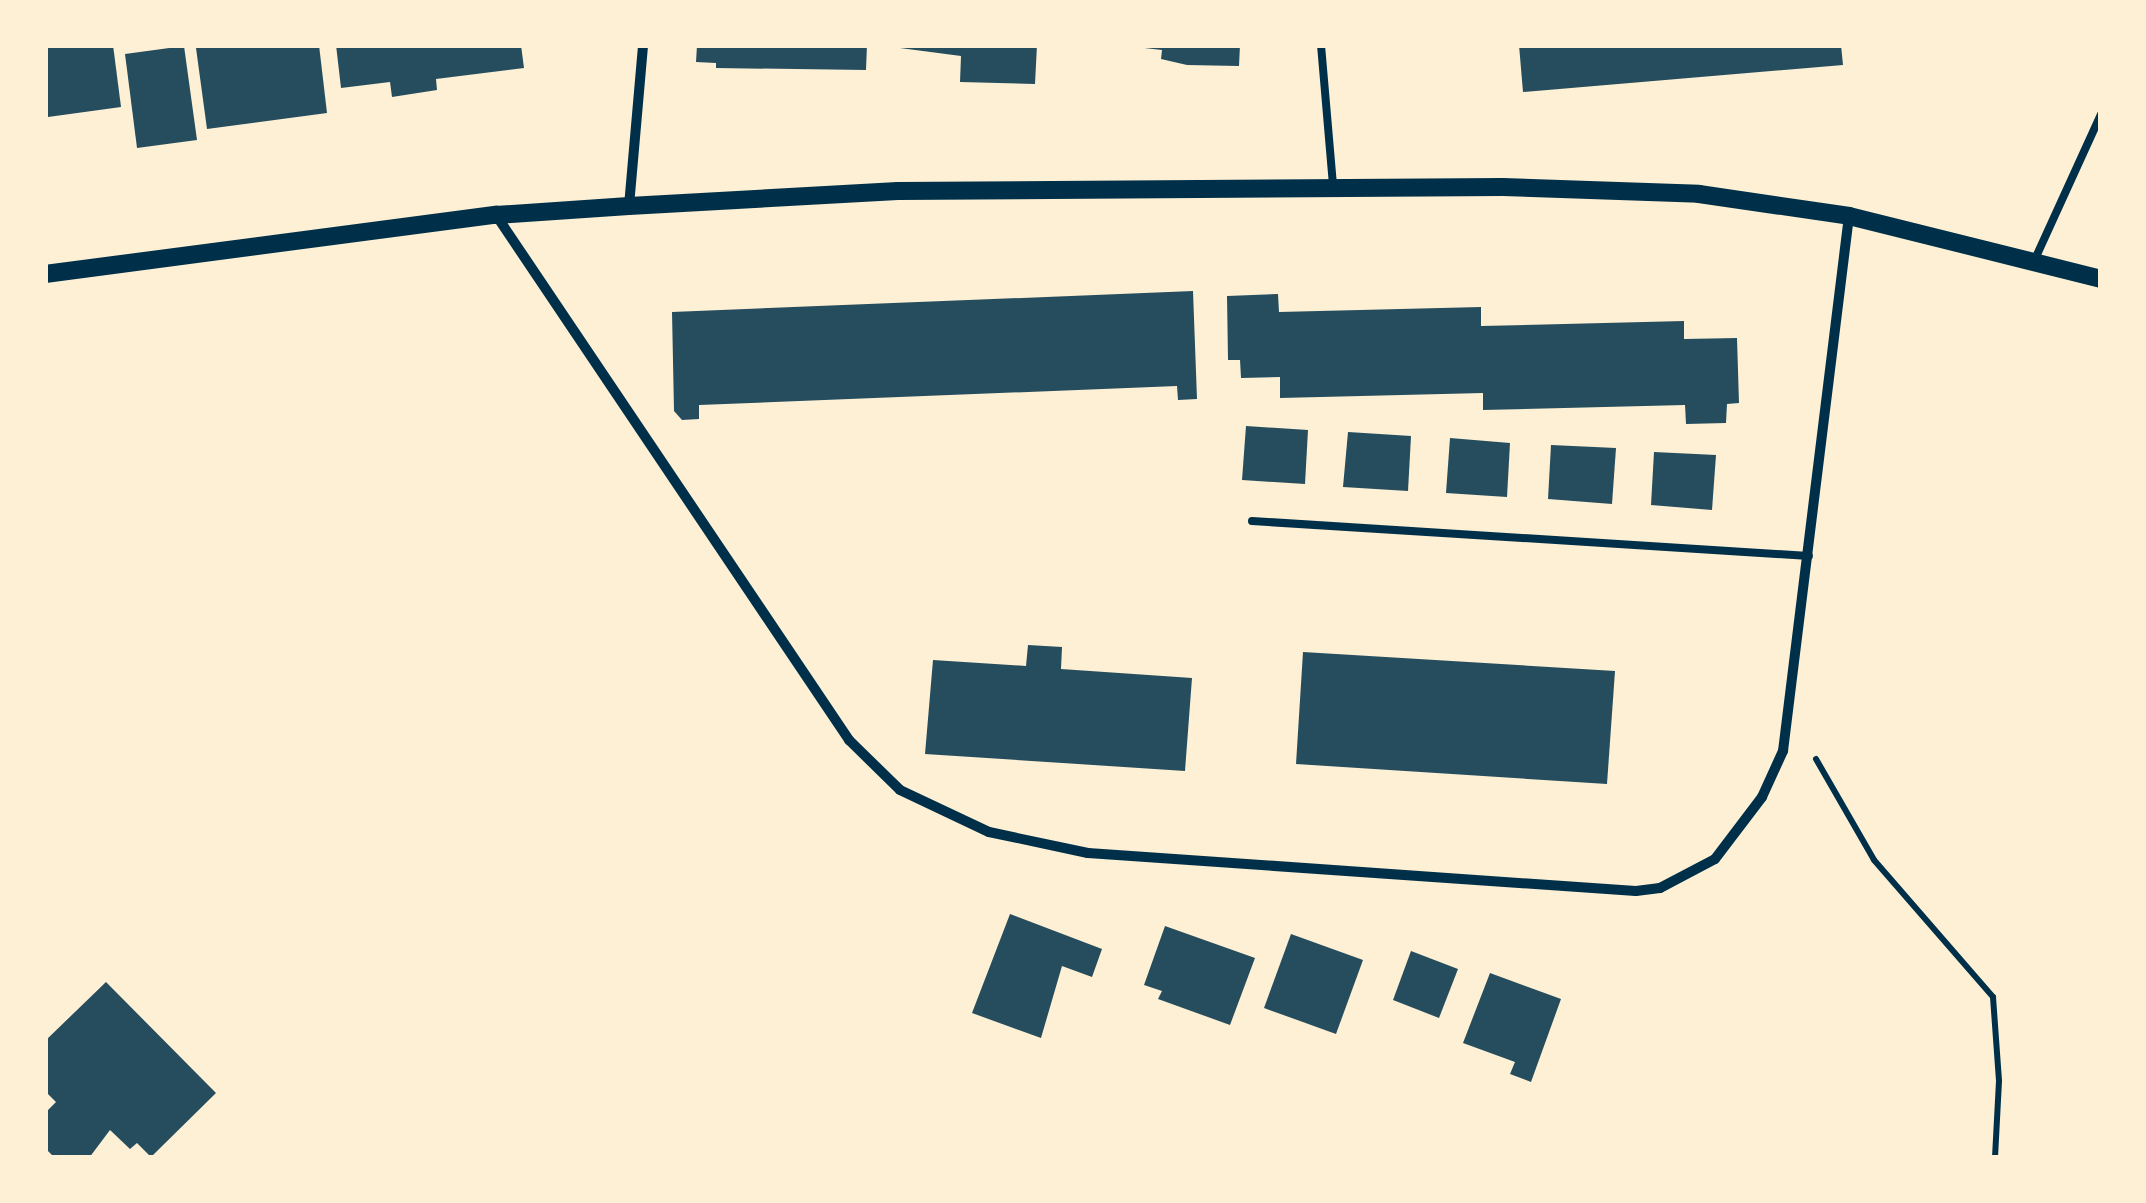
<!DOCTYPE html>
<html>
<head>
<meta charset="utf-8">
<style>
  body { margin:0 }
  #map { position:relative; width:2146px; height:1203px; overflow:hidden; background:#fdf0d5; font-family:"Noto Sans",sans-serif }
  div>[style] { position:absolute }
  .building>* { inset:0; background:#264d5e }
  .path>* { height:6px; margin:-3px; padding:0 3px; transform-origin:3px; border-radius:3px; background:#003049 }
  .service>* { height:8px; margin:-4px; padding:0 4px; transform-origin:4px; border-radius:4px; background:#003049 }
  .minor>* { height:10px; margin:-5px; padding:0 5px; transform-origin:5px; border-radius:5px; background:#003049 }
  .tertiary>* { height:18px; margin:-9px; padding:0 9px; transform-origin:9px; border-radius:9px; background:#003049 }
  span { translate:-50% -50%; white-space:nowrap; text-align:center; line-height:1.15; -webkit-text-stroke:10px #fdf0d5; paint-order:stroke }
  .frame { position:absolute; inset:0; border:48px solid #fdf0d5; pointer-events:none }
</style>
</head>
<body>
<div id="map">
  <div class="building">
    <i style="clip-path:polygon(45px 45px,113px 45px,121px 107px,48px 117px)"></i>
    <i style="clip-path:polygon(222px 45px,319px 45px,327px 113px,207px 129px,196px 48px)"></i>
    <i style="clip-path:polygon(336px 45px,521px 45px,524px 68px,436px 79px,437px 90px,392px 97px,390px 82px,341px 88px)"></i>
    <i style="clip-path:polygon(697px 45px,867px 45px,866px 70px,716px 68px,716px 63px,696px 62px)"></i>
    <i style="clip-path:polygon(877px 45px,1037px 45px,1035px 84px,960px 82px,961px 56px)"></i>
    <i style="clip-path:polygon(1118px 45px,1240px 45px,1239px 66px,1187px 65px,1161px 59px,1162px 50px)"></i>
    <i style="clip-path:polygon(1519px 45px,1841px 45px,1843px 65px,1523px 92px)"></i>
    <i style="clip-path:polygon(184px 46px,197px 140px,137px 148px,125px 54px)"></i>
    <i style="clip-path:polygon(1193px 291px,1197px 399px,1178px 400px,1177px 386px,699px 405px,699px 419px,682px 420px,674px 411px,672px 312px)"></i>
    <i style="clip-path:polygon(1278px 294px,1279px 312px,1481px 307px,1481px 326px,1684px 321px,1684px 339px,1737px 338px,1739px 403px,1727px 404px,1726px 423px,1686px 424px,1685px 405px,1483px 410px,1483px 393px,1280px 398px,1280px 377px,1241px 378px,1240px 360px,1228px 360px,1227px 296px)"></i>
    <i style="clip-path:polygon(1246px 426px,1308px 430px,1305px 484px,1242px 480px)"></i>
    <i style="clip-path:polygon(1348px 432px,1411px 436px,1408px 491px,1343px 487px)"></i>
    <i style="clip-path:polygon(1450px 438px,1510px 443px,1507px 497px,1446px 493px)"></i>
    <i style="clip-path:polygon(1551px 445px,1616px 448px,1612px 504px,1548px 499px)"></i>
    <i style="clip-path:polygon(1654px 452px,1716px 455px,1712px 510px,1651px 505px)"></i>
    <i style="clip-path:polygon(1028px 645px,1062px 647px,1061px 669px,1192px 678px,1185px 771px,925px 754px,933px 660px,1026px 666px)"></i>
    <i style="clip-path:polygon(1303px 652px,1615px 671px,1607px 784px,1296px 764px)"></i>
    <i style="clip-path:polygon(1010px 914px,1102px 949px,1092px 977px,1062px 966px,1041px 1038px,972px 1013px)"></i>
    <i style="clip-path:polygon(1165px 926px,1255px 958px,1230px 1025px,1158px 999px,1162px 991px,1144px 985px)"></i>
    <i style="clip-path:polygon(1291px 934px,1363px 960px,1336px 1034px,1264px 1008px)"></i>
    <i style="clip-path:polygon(1411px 951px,1458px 969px,1439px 1018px,1393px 1000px)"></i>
    <i style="clip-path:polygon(1490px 973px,1561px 999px,1531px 1082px,1510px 1074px,1515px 1062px,1463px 1043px)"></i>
    <i style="clip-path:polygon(106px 982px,216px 1093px,151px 1157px,137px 1143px,130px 1149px,110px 1130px,89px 1158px,55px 1158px,45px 1148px,45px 1113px,56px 1102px,45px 1091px,45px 1041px)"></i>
  </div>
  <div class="path">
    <i style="left:1816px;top:759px;width:116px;rotate:60.1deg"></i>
    <i style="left:1874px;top:860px;width:181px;rotate:49deg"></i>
    <i style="left:1993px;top:997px;width:84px;rotate:85.9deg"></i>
    <i style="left:1999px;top:1081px;width:77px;rotate:93deg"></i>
  </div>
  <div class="service">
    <i style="left:1321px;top:45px;width:141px;rotate:85.1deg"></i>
    <i style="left:2035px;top:259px;width:159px;rotate:-65.5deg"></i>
    <i style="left:1252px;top:521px;width:558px;rotate:3.6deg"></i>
  </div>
  <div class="minor">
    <i style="left:629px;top:206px;width:162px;rotate:-85deg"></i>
    <i style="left:496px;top:215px;width:633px;rotate:56.08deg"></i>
    <i style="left:849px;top:740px;width:71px;rotate:44.4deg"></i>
    <i style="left:900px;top:790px;width:98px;rotate:25.3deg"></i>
    <i style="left:989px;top:832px;width:101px;rotate:12deg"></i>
    <i style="left:1088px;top:853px;width:549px;rotate:3.97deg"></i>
    <i style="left:1636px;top:891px;width:24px;rotate:-7deg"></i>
    <i style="left:1660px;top:888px;width:62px;rotate:-27.8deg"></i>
    <i style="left:1715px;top:859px;width:78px;rotate:-52.8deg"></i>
    <i style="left:1762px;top:797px;width:51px;rotate:-65.5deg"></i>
    <i style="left:1783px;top:751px;width:539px;rotate:-82.97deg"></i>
  </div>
  <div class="tertiary">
    <i style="left:45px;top:274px;width:455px;rotate:-7.5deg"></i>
    <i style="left:496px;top:215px;width:133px;rotate:-3.9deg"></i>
    <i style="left:629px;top:206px;width:269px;rotate:-3.2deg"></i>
    <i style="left:898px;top:191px;width:605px;rotate:-0.38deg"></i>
    <i style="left:1503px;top:187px;width:196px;rotate:2deg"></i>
    <i style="left:1699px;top:194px;width:152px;rotate:8.3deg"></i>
    <i style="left:1849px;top:216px;width:260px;rotate:14deg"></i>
  </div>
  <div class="frame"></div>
</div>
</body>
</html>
